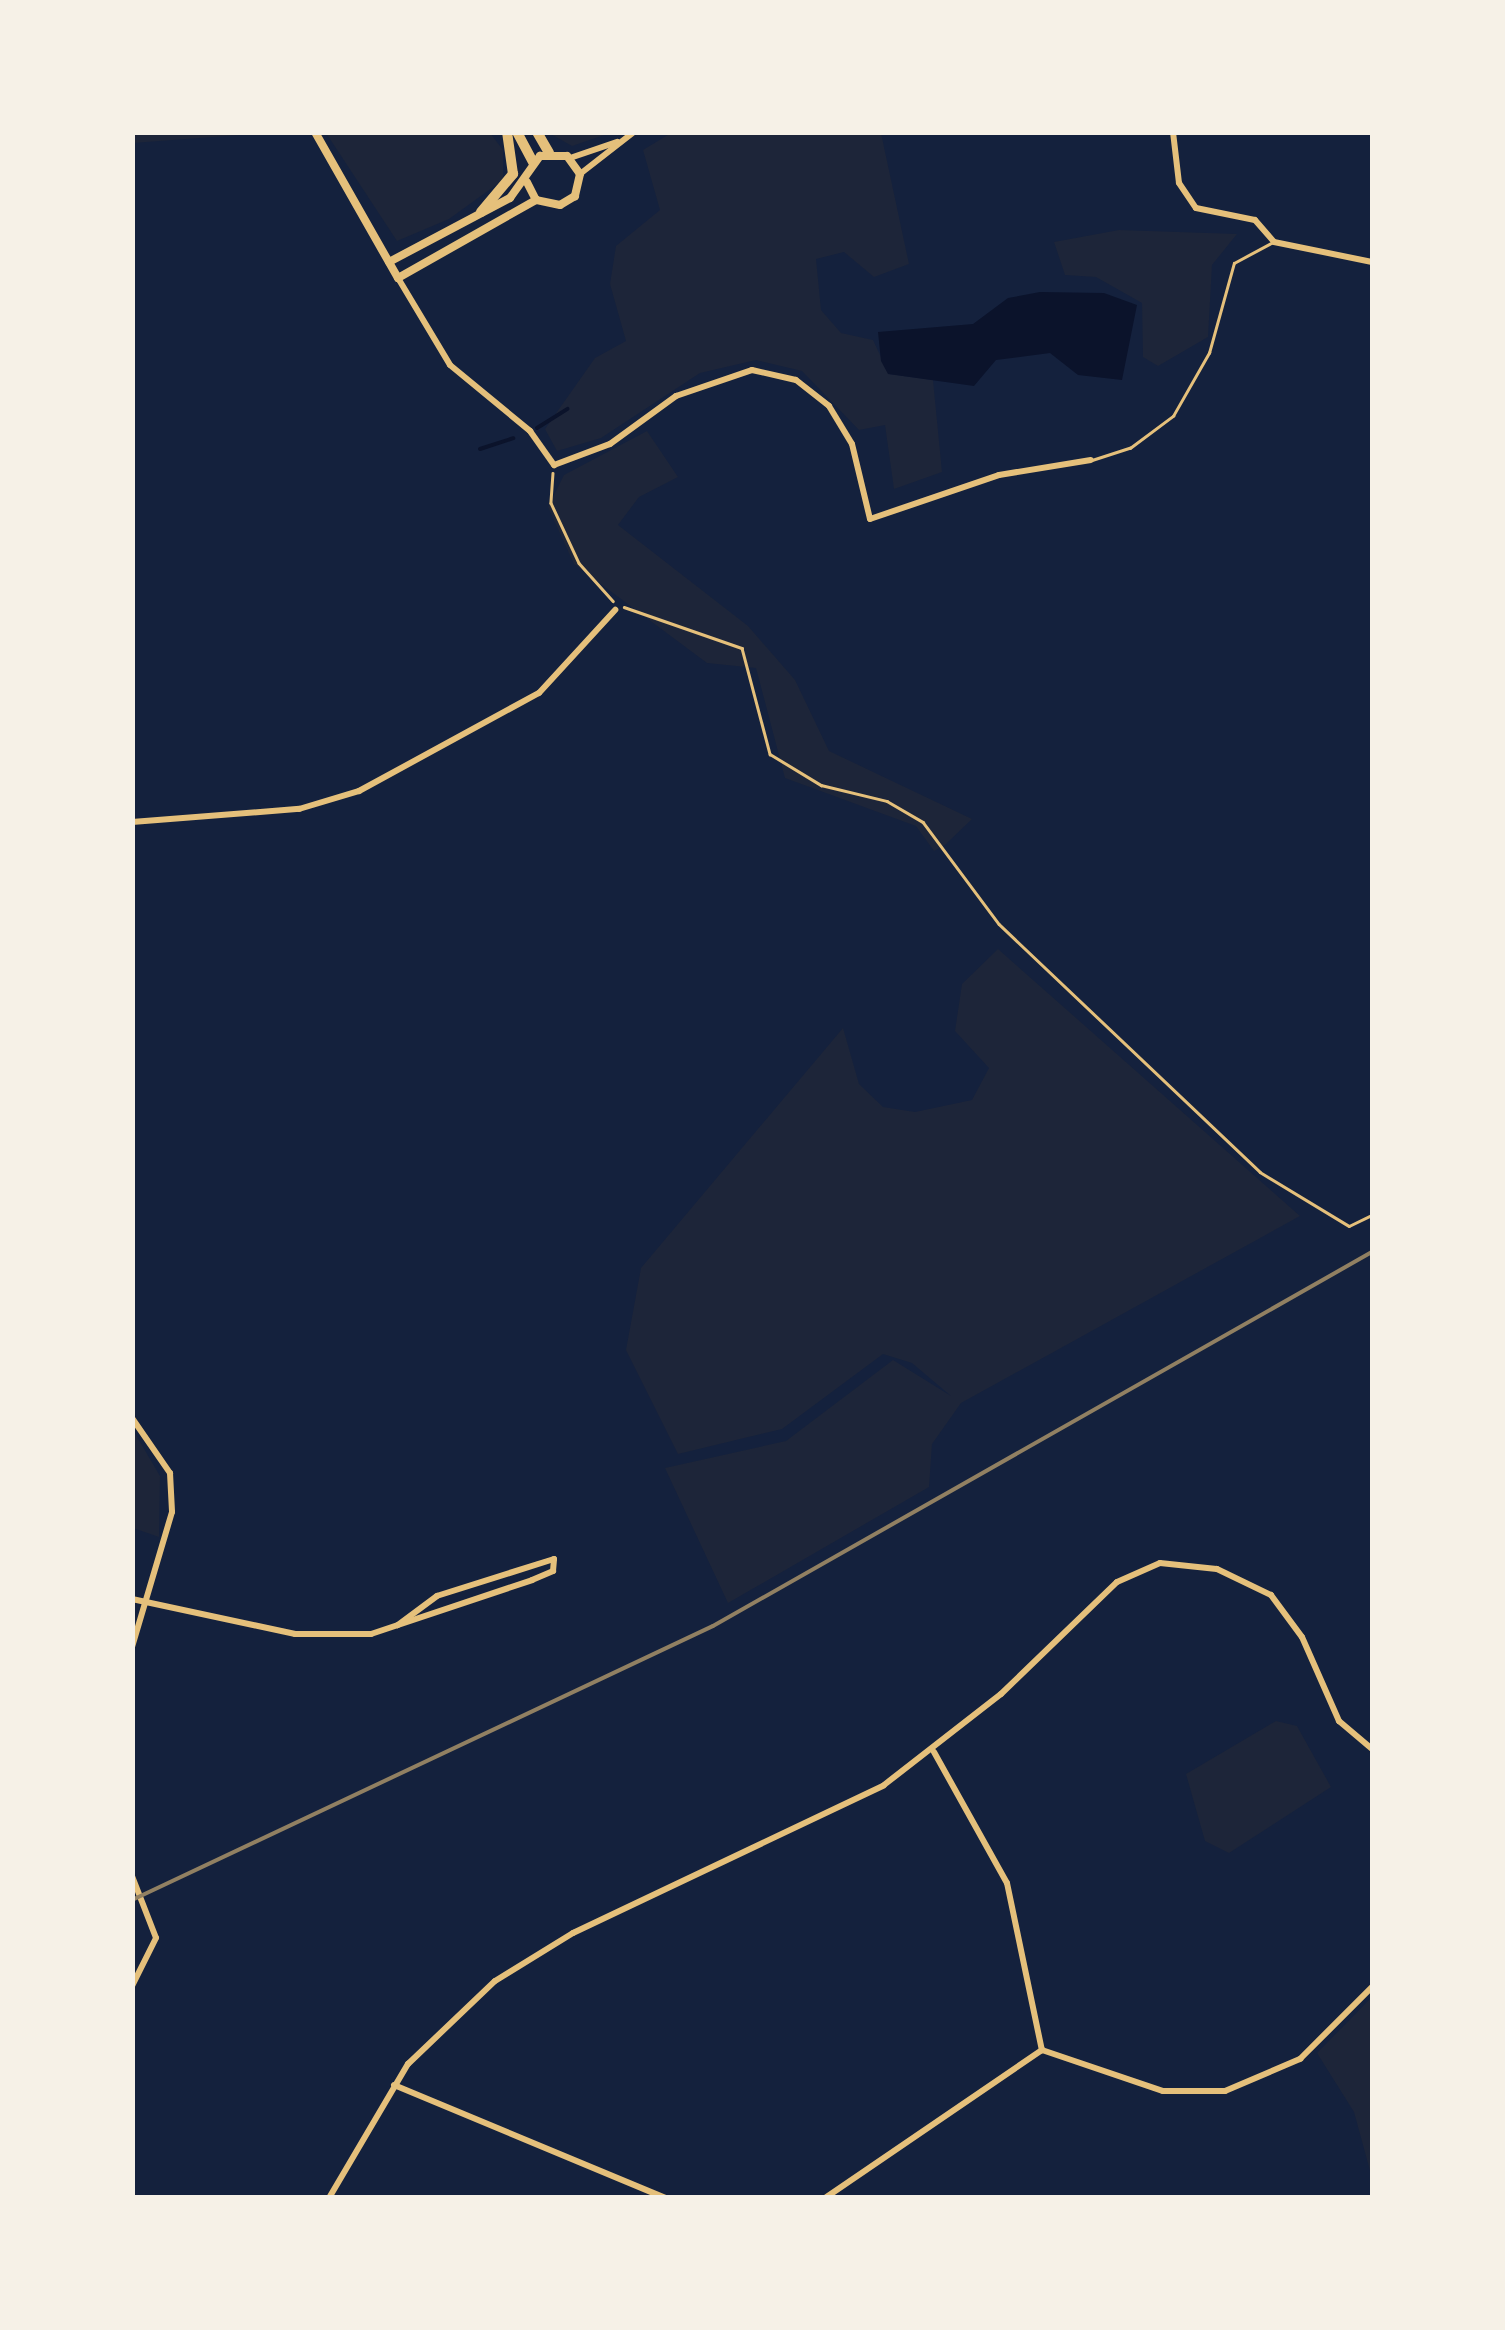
<!DOCTYPE html>
<html>
<head>
<meta charset="utf-8">
<style>
  body { margin:0 }
  #map { position:relative; width:1505px; height:2330px; overflow:hidden; background:#14213d; font-family:Merriweather,serif }
  div>[style] { position:absolute }
  .green>* { inset:0; background:#1d2539 }
  .water>* { inset:0; background:#0b132b }
  .stream>* { height:4px; margin:-2px; padding:0 2px; transform-origin:2px; border-radius:2px; background:#0b132b }
  .path>* { height:2.5px; margin:-1.25px; padding:0 1.25px; transform-origin:1.25px; border-radius:1.25px; background:#e5c07b }
  .service>* { height:2.5px; margin:-1.25px; padding:0 1.25px; transform-origin:1.25px; border-radius:1.25px; background:#e5c07b }
  .minor>* { height:6px; margin:-3px; padding:0 3px; transform-origin:3px; border-radius:3px; background:#e5c07b }
  .secondary>* { height:8px; margin:-4px; padding:0 4px; transform-origin:4px; border-radius:4px; background:#e5c07b }
  .trunk>* { height:10px; margin:-5px; padding:0 5px; transform-origin:5px; border-radius:5px; background:#e5c07b }
  .rail>* { height:4px; margin:-2px; padding:0 2px; transform-origin:2px; border-radius:2px; background:#918062 }
  span { translate:-50% -50%; white-space:nowrap; text-align:center; line-height:1.15; -webkit-text-stroke:10px #f6f1e7; paint-order:stroke }
  .frame { position:absolute; inset:0; border:135px solid #f6f1e7; pointer-events:none }
</style>
</head>
<body>
<div id="map">
  <div class="green">
    <i style="clip-path:polygon(133px 132px,267px 132px,267px 133px,133px 143px)"></i>
    <i style="clip-path:polygon(326px 133px,490px 133px,503px 150px,503px 180px,449px 219px,397px 241px)"></i>
    <i style="clip-path:polygon(549px 133px,610px 133px,572px 146px)"></i>
    <i style="clip-path:polygon(671px 133px,881px 133px,909px 264px,874px 277px,844px 252px,816px 259px,821px 310px,841px 333px,873px 340px,889px 374px,933px 380px,942px 472px,894px 489px,885px 425px,859px 430px,802px 371px,756px 360px,700px 373px,601px 438px,557px 451px,545px 429px,595px 358px,626px 341px,610px 284px,616px 246px,660px 210px,643px 150px)"></i>
    <i style="clip-path:polygon(1119px 230px,1237px 234px,1212px 265px,1208px 337px,1158px 366px,1143px 357px,1142px 303px,1096px 277px,1065px 275px,1054px 242px)"></i>
    <i style="clip-path:polygon(647px 431px,678px 477px,639px 497px,618px 525px,748px 626px,795px 680px,829px 751px,972px 819px,945px 845px,934px 851px,916px 826px,785px 778px,756px 668px,707px 663px,574px 564px,548px 507px,564px 475px)"></i>
    <i style="clip-path:polygon(998px 949px,1300px 1216px,961px 1403px,932px 1444px,929px 1487px,728px 1603px,665px 1468px,786px 1441px,893px 1360px,951px 1396px,912px 1363px,883px 1354px,782px 1429px,678px 1454px,626px 1350px,641px 1268px,843px 1028px,859px 1084px,883px 1107px,915px 1112px,972px 1100px,989px 1068px,955px 1031px,962px 984px)"></i>
    <i style="clip-path:polygon(133px 1430px,160px 1476px,159px 1537px,133px 1528px)"></i>
    <i style="clip-path:polygon(1276px 1721px,1297px 1726px,1331px 1787px,1229px 1853px,1205px 1841px,1186px 1774px)"></i>
    <i style="clip-path:polygon(1372px 1997px,1372px 2178px,1354px 2112px,1317px 2053px)"></i>
  </div>
  <div class="water">
    <i style="clip-path:polygon(1040px 292px,1104px 293px,1137px 305px,1122px 380px,1078px 375px,1050px 353px,996px 360px,974px 386px,888px 374px,881px 361px,878px 332px,973px 324px,1008px 298px)"></i>
  </div>
  <div class="stream">
    <i style="left:537px;top:428px;width:36px;rotate:-32deg"></i>
    <i style="left:480px;top:449px;width:35px;rotate:-18deg"></i>
  </div>
  <div class="path">
    <i style="left:553px;top:473px;width:30px;rotate:94deg"></i>
    <i style="left:551px;top:503px;width:66px;rotate:65deg"></i>
    <i style="left:579px;top:563px;width:51px;rotate:48.2deg"></i>
    <i style="left:624px;top:607px;width:125px;rotate:19.2deg"></i>
    <i style="left:742px;top:648px;width:110px;rotate:75.2deg"></i>
    <i style="left:770px;top:754px;width:60px;rotate:31.3deg"></i>
    <i style="left:821px;top:785px;width:68px;rotate:13.6deg"></i>
    <i style="left:887px;top:801px;width:42px;rotate:30.3deg"></i>
    <i style="left:923px;top:822px;width:127px;rotate:53.3deg"></i>
    <i style="left:999px;top:924px;width:360px;rotate:43.5deg"></i>
    <i style="left:1260px;top:1172px;width:104px;rotate:31.2deg"></i>
    <i style="left:1349px;top:1226px;width:25px;rotate:-26deg"></i>
  </div>
  <div class="service">
    <i style="left:1092px;top:460px;width:40px;rotate:-18deg"></i>
    <i style="left:1130px;top:448px;width:54px;rotate:-36.7deg"></i>
    <i style="left:1173px;top:416px;width:73px;rotate:-60.3deg"></i>
    <i style="left:1209px;top:353px;width:93px;rotate:-74.5deg"></i>
    <i style="left:1234px;top:263px;width:44px;rotate:-28.3deg"></i>
  </div>
  <div class="minor">
    <i style="left:1173px;top:132px;width:51px;rotate:83.3deg"></i>
    <i style="left:1179px;top:183px;width:30px;rotate:56deg"></i>
    <i style="left:1196px;top:208px;width:60px;rotate:11.5deg"></i>
    <i style="left:1255px;top:220px;width:29px;rotate:49deg"></i>
    <i style="left:1274px;top:242px;width:100px;rotate:11.5deg"></i>
    <i style="left:570px;top:158px;width:50px;rotate:-18.8deg"></i>
    <i style="left:580px;top:174px;width:68px;rotate:-37.9deg"></i>
    <i style="left:398px;top:278px;width:101px;rotate:59.1deg"></i>
    <i style="left:450px;top:365px;width:104px;rotate:39.5deg"></i>
    <i style="left:530px;top:431px;width:42px;rotate:54.8deg"></i>
    <i style="left:554px;top:465px;width:60px;rotate:-20.6deg"></i>
    <i style="left:610px;top:444px;width:82px;rotate:-36deg"></i>
    <i style="left:676px;top:396px;width:80px;rotate:-18.9deg"></i>
    <i style="left:752px;top:370px;width:45px;rotate:12.8deg"></i>
    <i style="left:796px;top:380px;width:42px;rotate:38.2deg"></i>
    <i style="left:829px;top:406px;width:44px;rotate:58.8deg"></i>
    <i style="left:852px;top:444px;width:77px;rotate:76.5deg"></i>
    <i style="left:870px;top:519px;width:136px;rotate:-18.8deg"></i>
    <i style="left:999px;top:475px;width:93px;rotate:-9.3deg"></i>
    <i style="left:132px;top:822px;width:168px;rotate:-4.5deg"></i>
    <i style="left:299px;top:809px;width:63px;rotate:-16.7deg"></i>
    <i style="left:359px;top:791px;width:205px;rotate:-28.6deg"></i>
    <i style="left:539px;top:693px;width:113px;rotate:-47.5deg"></i>
    <i style="left:132px;top:1418px;width:67px;rotate:55.4deg"></i>
    <i style="left:170px;top:1473px;width:39px;rotate:87deg"></i>
    <i style="left:172px;top:1512px;width:141px;rotate:106.5deg"></i>
    <i style="left:132px;top:1599px;width:167px;rotate:12.1deg"></i>
    <i style="left:295px;top:1634px;width:76px"></i>
    <i style="left:371px;top:1634px;width:170px;rotate:-18.5deg"></i>
    <i style="left:532px;top:1580px;width:23px;rotate:-23deg"></i>
    <i style="left:553px;top:1571px;width:12px;rotate:-85deg"></i>
    <i style="left:554px;top:1559px;width:123px;rotate:162.5deg"></i>
    <i style="left:437px;top:1596px;width:49px;rotate:143.4deg"></i>
    <i style="left:934px;top:1752px;width:150px;rotate:60.9deg"></i>
    <i style="left:1007px;top:1883px;width:171px;rotate:78.2deg"></i>
    <i style="left:132px;top:1876px;width:66px;rotate:68.8deg"></i>
    <i style="left:156px;top:1938px;width:54px;rotate:116.6deg"></i>
    <i style="left:394px;top:2085px;width:295px;rotate:22.6deg"></i>
    <i style="left:329px;top:2198px;width:156px;rotate:-59.5deg"></i>
    <i style="left:408px;top:2064px;width:120px;rotate:-43.7deg"></i>
    <i style="left:495px;top:1981px;width:92px;rotate:-31.6deg"></i>
    <i style="left:573px;top:1933px;width:344px;rotate:-25.4deg"></i>
    <i style="left:884px;top:1785px;width:148px;rotate:-37.9deg"></i>
    <i style="left:1001px;top:1694px;width:161px;rotate:-44deg"></i>
    <i style="left:1117px;top:1582px;width:47px;rotate:-23.8deg"></i>
    <i style="left:1160px;top:1563px;width:57px;rotate:6deg"></i>
    <i style="left:1217px;top:1569px;width:60px;rotate:25.7deg"></i>
    <i style="left:1271px;top:1595px;width:52px;rotate:53.6deg"></i>
    <i style="left:1302px;top:1637px;width:92px;rotate:66.2deg"></i>
    <i style="left:1339px;top:1721px;width:43px;rotate:40.3deg"></i>
    <i style="left:825px;top:2198px;width:263px;rotate:-34.3deg"></i>
    <i style="left:1042px;top:2050px;width:128px;rotate:18.7deg"></i>
    <i style="left:1163px;top:2091px;width:62px"></i>
    <i style="left:1225px;top:2091px;width:82px;rotate:-23.1deg"></i>
    <i style="left:1300px;top:2059px;width:102px;rotate:-45deg"></i>
  </div>
  <div class="secondary">
    <i style="left:315px;top:132px;width:168px;rotate:60.4deg"></i>
    <i style="left:398px;top:278px;width:159px;rotate:-29.5deg"></i>
    <i style="left:389px;top:262px;width:137px;rotate:-27.9deg"></i>
    <i style="left:510px;top:198px;width:52px;rotate:-54.5deg"></i>
    <i style="left:540px;top:156px;width:27px"></i>
    <i style="left:567px;top:156px;width:22px;rotate:54deg"></i>
    <i style="left:580px;top:174px;width:23px;rotate:103deg"></i>
    <i style="left:575px;top:196px;width:17px;rotate:149deg"></i>
    <i style="left:560px;top:205px;width:25px;rotate:-168deg"></i>
    <i style="left:536px;top:200px;width:20px;rotate:-117deg"></i>
  </div>
  <div class="trunk">
    <i style="left:517px;top:132px;width:34px;rotate:62deg"></i>
    <i style="left:537px;top:132px;width:24px;rotate:60deg"></i>
    <i style="left:481px;top:212px;width:50px;rotate:-49.9deg"></i>
    <i style="left:513px;top:174px;width:42px;rotate:-98.1deg"></i>
  </div>
  <div class="rail">
    <i style="left:132px;top:1900px;width:642px;rotate:-25.25deg"></i>
    <i style="left:713px;top:1626px;width:758px;rotate:-29.58deg"></i>
  </div>
  <div class="frame"></div>
</div>
</body>
</html>
